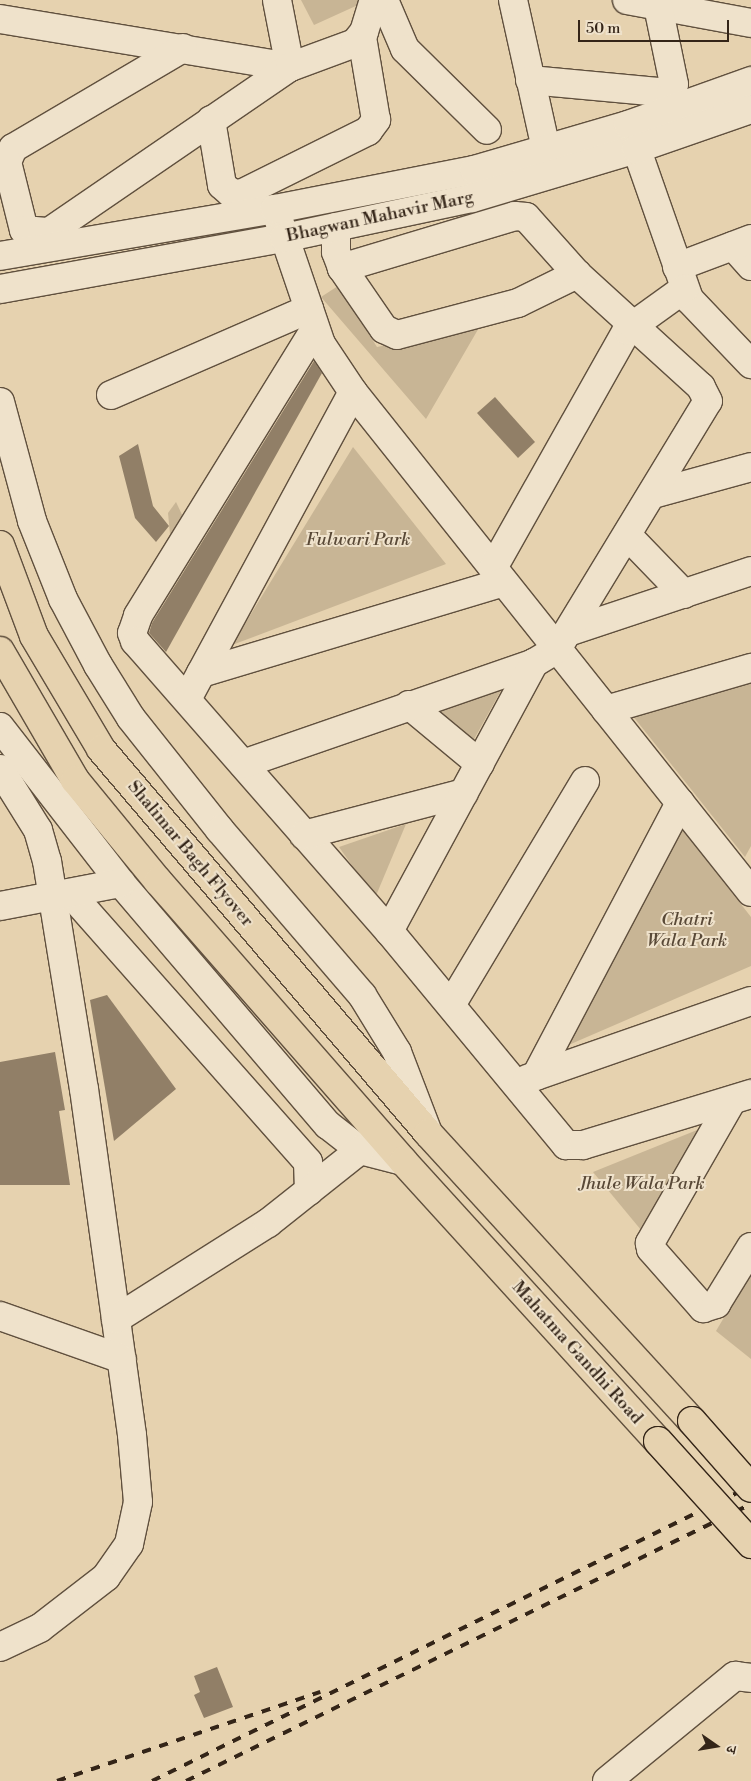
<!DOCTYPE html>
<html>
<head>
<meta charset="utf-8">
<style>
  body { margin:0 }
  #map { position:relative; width:751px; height:1781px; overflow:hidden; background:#e6d2af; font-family:"Libre Bodoni","Noto Serif Devanagari",serif }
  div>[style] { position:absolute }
  .green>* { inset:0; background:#c8b595 }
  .building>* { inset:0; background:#917f67 }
  .roads { filter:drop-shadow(1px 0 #60503e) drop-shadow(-1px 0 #60503e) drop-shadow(0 1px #60503e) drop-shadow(0 -1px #60503e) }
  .minor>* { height:28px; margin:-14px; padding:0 14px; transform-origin:14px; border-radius:14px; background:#efe2cb }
  .major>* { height:28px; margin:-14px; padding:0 14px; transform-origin:14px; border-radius:14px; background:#e6d2af }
  .rail>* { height:4px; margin-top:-2px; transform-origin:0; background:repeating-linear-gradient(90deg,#342518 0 9px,transparent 0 18px) }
  .bridges { filter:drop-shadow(1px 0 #342518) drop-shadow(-1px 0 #342518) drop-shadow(0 1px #342518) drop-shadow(0 -1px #342518) }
  .major-bridge>* { height:28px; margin:-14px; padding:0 14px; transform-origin:14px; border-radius:14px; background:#e6d2af }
  span { translate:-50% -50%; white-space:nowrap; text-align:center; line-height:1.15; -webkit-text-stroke:4px #efe2cb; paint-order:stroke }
  .street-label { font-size:18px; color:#342518 }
  .park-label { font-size:18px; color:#594937; font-style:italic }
  .north { position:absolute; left:691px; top:1721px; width:50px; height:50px; -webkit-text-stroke:4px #efe2cb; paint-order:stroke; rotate:103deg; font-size:14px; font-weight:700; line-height:20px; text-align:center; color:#342518 }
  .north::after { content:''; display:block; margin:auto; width:18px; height:22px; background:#342518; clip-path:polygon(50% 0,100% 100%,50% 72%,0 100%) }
  .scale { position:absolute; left:578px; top:20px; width:151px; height:22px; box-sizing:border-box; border:2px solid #342518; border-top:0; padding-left:6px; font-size:15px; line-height:18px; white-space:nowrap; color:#342518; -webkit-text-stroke:4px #efe2cb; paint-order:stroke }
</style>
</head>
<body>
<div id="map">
  <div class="green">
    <i style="clip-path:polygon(301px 0,369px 0,314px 25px)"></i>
    <i style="clip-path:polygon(338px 286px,377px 347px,480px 326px,426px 419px,321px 297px)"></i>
    <i style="clip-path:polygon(353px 447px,446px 564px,232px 645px)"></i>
    <i style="clip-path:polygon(176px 502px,185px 521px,171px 545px,168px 513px)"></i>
    <i style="clip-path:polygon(508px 678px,468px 750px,432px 708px)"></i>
    <i style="clip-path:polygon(751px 683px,751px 846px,745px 857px,632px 715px)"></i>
    <i style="clip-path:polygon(406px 824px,375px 898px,339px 847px)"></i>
    <i style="clip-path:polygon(679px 825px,751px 917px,751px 966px,557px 1050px)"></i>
    <i style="clip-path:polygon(712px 1124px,646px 1236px,593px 1172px)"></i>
    <i style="clip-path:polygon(751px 1272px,751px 1359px,716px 1331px)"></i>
  </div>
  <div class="building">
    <i style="clip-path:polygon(314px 361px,322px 373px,166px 652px,149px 633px,152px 623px)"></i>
    <i style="clip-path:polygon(495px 397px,535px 442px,518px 458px,477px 413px)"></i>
    <i style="clip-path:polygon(138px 444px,153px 506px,169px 526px,156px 542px,135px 518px,119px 456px)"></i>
    <i style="clip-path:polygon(107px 995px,176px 1089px,114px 1141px,90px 1000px)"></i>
    <i style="clip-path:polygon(55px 1052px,65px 1110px,59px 1111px,70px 1185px,0 1185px,0 1062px)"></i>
    <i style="clip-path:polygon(217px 1667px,233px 1707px,204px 1718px,194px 1695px,200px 1692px,194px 1676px)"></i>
  </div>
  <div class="roads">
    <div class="minor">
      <i style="left:384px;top:0;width:53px;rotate:66.8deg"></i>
      <i style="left:405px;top:49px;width:115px;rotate:44.6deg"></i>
      <i style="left:513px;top:0;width:171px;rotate:77.5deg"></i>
      <i style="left:627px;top:0;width:126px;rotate:10.5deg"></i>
      <i style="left:0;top:19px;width:294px;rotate:9.4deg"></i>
      <i style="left:290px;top:67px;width:68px;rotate:-101deg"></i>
      <i style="left:183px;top:48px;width:197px;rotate:149.5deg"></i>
      <i style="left:13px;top:148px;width:15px;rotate:113deg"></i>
      <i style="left:7px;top:162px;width:70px;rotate:76deg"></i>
      <i style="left:24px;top:230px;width:25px;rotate:5deg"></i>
      <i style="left:49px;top:232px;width:292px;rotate:-34.4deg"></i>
      <i style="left:290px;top:67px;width:69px;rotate:-20.3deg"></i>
      <i style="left:355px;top:43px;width:14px;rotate:-51deg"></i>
      <i style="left:364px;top:32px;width:34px;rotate:-73deg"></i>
      <i style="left:530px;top:80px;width:142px;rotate:5.3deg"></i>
      <i style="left:671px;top:93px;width:9px;rotate:-72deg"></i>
      <i style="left:674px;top:84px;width:80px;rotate:-101.6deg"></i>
      <i style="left:211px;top:120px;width:66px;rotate:80.4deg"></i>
      <i style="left:222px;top:185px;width:12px;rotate:42deg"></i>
      <i style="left:231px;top:193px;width:10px;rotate:6deg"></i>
      <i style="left:241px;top:194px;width:142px;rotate:-26.4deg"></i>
      <i style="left:368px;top:131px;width:14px;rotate:-54deg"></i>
      <i style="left:376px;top:120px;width:84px;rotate:-99.6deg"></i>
      <i style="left:631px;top:133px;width:176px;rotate:70.7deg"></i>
      <i style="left:689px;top:299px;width:90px;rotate:46.4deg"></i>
      <i style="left:275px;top:209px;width:143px;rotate:71.2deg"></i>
      <i style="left:321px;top:344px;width:58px;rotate:56.3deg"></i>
      <i style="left:353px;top:392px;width:639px;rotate:51.48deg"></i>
      <i style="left:336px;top:227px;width:25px;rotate:90deg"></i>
      <i style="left:336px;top:252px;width:17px;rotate:69deg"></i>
      <i style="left:342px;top:268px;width:74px;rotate:55.5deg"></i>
      <i style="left:384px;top:329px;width:14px;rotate:25deg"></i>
      <i style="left:397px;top:335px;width:125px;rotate:-14.8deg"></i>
      <i style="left:518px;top:303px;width:66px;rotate:-26.2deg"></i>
      <i style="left:733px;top:246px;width:27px;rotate:48deg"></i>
      <i style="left:0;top:256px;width:279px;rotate:-9.7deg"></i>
      <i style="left:275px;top:209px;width:203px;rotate:-11.1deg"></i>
      <i style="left:474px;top:170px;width:160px;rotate:-16.3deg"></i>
      <i style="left:628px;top:125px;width:131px;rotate:-19.7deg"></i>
      <i style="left:677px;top:267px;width:79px;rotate:-20.7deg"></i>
      <i style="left:0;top:289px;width:289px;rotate:-10.2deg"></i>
      <i style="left:284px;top:238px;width:192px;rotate:-12deg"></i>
      <i style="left:472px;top:198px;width:171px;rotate:-16.6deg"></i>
      <i style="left:636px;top:149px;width:122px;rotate:-19.2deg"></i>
      <i style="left:315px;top:329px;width:337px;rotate:121.7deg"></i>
      <i style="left:138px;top:616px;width:18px;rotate:109deg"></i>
      <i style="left:132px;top:633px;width:9px;rotate:69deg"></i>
      <i style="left:135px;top:641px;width:386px;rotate:48.8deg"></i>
      <i style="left:389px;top:931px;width:278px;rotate:50.4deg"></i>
      <i style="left:566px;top:1145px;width:17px"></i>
      <i style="left:583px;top:1145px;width:176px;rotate:-16.9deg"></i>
      <i style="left:111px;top:395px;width:216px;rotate:-23.5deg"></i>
      <i style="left:0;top:402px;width:123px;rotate:74.9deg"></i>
      <i style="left:32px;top:521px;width:84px;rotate:68.3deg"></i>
      <i style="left:63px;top:599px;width:75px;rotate:62.1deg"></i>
      <i style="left:98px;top:665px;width:62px;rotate:58.1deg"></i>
      <i style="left:131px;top:718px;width:143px;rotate:51.5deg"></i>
      <i style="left:220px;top:830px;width:218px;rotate:49.3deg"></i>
      <i style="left:362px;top:995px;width:67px;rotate:58.4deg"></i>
      <i style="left:397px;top:1052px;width:84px;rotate:69deg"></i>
      <i style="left:653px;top:494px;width:102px;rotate:-15.4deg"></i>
      <i style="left:627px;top:535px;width:82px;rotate:46deg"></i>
      <i style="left:493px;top:568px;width:273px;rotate:-60.6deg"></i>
      <i style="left:627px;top:330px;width:70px;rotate:-35.7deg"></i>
      <i style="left:571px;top:631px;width:190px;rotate:-18.4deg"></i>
      <i style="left:201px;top:673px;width:316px;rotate:-16.7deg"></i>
      <i style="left:187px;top:699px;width:349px;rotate:-61.6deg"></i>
      <i style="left:409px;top:705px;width:92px;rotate:39.7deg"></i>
      <i style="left:606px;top:710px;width:151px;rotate:-16.2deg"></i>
      <i style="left:0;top:727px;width:197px;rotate:52.2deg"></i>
      <i style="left:121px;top:883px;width:318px;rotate:49.5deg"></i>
      <i style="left:328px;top:1125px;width:41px;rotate:38deg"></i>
      <i style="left:360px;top:1150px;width:44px;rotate:14.3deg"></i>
      <i style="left:243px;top:764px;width:308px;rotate:-19.1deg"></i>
      <i style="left:534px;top:663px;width:27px;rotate:-31deg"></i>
      <i style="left:557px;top:649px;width:290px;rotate:-58.7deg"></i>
      <i style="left:708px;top:401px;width:16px;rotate:-117deg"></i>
      <i style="left:701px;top:387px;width:168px;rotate:-137.7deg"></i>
      <i style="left:577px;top:274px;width:76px;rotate:-131.8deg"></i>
      <i style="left:526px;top:217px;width:11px;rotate:-175deg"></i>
      <i style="left:515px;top:216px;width:181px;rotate:163.3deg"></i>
      <i style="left:0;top:769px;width:72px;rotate:58.1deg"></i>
      <i style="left:38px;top:830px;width:32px;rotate:74deg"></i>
      <i style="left:47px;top:861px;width:231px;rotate:80.8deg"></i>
      <i style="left:84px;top:1089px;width:349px;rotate:82.1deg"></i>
      <i style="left:132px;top:1435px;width:67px;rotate:84.9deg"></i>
      <i style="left:138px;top:1502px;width:43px;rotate:102.1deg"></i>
      <i style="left:129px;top:1544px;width:40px;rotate:124.9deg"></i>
      <i style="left:106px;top:1577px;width:83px;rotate:142.3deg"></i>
      <i style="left:40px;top:1628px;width:44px;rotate:154.6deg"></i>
      <i style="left:304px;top:835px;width:165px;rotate:-14.7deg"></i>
      <i style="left:70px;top:893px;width:359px;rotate:48.5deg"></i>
      <i style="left:308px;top:1162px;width:29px;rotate:88deg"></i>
      <i style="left:0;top:906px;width:123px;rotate:-10.8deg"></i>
      <i style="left:389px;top:931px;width:305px;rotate:-61.6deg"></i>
      <i style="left:451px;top:1005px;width:261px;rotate:-59.1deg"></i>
      <i style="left:536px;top:1076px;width:309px;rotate:-62.2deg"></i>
      <i style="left:527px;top:1079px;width:237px;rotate:-19.2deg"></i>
      <i style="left:731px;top:1102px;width:163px;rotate:119.9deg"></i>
      <i style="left:650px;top:1243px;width:6px;rotate:81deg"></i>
      <i style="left:651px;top:1249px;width:79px;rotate:48.6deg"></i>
      <i style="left:703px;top:1308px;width:14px;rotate:-17deg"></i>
      <i style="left:716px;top:1304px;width:67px;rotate:-58.4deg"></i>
      <i style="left:0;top:1316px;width:129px;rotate:19.4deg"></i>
      <i style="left:116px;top:1319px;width:180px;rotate:-32.3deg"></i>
      <i style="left:268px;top:1223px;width:117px;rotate:-38.4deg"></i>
      <i style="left:607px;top:1781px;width:166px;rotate:-39.4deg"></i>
      <i style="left:735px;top:1676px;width:16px;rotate:7deg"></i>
    </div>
    <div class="major">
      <i style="left:0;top:545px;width:97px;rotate:69.5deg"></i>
      <i style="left:34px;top:636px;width:131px;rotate:59.3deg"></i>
      <i style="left:101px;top:749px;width:504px;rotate:49.58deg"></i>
      <i style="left:428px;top:1133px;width:391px;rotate:47.5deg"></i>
      <i style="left:0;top:651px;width:149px;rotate:59.8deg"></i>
      <i style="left:75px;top:780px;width:131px;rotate:50.6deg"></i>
      <i style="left:158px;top:881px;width:372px;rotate:48.8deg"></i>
      <i style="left:403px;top:1161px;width:379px;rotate:47.7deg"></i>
    </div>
  </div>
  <div class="rail">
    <i style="left:57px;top:1781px;width:278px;rotate:-18.7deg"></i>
    <i style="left:152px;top:1781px;width:668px;rotate:-26.22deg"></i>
    <i style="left:186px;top:1781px;width:629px;rotate:-26.12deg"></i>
  </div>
  <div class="bridges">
    <div class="major-bridge">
      <i style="left:692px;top:1421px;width:89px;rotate:48.6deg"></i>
      <i style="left:658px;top:1441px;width:139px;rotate:47.9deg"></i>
    </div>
  </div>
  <div class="street-label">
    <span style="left:380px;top:217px;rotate:-12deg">Bhagwan Mahavir Marg</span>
    <span style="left:190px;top:854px;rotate:50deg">Shalimar Bagh Flyover</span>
    <span style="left:577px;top:1353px;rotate:48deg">Mahatma Gandhi Road</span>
  </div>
  <div class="park-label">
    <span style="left:358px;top:540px">Fulwari Park</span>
    <span style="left:687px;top:931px">Chatri<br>Wala Park</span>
    <span style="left:642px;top:1184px">Jhule Wala Park</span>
  </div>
  <div class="north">उ</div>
  <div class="scale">50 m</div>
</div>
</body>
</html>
